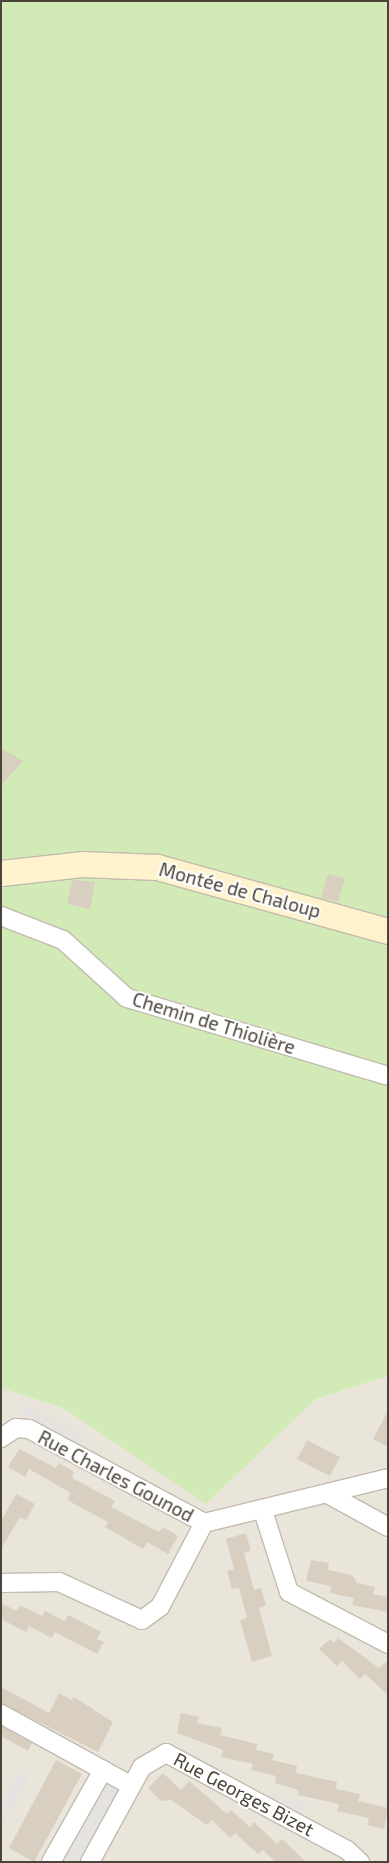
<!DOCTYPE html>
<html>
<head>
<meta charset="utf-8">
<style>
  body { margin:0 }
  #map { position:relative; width:389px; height:1863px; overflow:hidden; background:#f6f3ec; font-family:"Exo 2",sans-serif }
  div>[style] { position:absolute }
  .residential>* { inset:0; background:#eae5da }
  .green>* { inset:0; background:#d2eab5 }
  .parking>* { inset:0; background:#e5e3e0 }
  .building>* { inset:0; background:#d8cfc1 }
  .roads { filter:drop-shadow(1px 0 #c2bbae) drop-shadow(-1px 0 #c2bbae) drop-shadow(0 1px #c2bbae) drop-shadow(0 -1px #c2bbae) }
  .street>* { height:18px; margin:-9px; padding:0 9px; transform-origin:9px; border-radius:9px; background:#fff }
  .secondary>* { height:25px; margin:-12.5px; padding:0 12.5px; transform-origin:12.5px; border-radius:12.5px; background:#fff3cd }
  span { translate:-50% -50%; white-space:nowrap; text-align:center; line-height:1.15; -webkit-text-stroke:4px #fff; paint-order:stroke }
  .street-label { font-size:19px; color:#4b4439 }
  .frame { position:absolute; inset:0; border:2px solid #4b4439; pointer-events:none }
</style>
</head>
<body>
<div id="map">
  <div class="residential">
    <i style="clip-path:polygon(388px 1376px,388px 1862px,1px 1862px,1px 1388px,63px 1408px,206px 1504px,316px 1399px)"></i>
  </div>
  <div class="green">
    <i style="clip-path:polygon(1px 1px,388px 1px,388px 1376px,316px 1399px,206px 1504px,63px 1408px,1px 1388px)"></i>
  </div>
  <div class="parking">
    <i style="clip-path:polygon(23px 1402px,86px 1436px,81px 1445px,18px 1411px)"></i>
    <i style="clip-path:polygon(20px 1770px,30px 1776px,1px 1827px,1px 1803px)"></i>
    <i style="clip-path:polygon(108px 1782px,120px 1789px,120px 1798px,86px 1862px,57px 1862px,103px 1783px)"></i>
    <i style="clip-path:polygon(272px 1792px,306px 1806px,303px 1814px,268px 1801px)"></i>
  </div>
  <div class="building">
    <i style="clip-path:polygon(1px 748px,23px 761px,1px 786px)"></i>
    <i style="clip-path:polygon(328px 874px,345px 878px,338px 902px,321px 898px)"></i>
    <i style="clip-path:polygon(72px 880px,95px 882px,90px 909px,67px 904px)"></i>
    <i style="clip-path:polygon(388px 1411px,388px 1447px,373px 1439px)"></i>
    <i style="clip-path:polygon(307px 1440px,340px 1457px,330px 1476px,297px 1459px)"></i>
    <i style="clip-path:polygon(19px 1449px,56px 1468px,59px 1463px,74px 1472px,72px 1478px,115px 1501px,111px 1507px,159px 1532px,163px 1527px,178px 1536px,168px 1554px,147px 1542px,143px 1549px,105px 1527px,108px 1522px,67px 1500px,71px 1493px,29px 1469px,25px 1477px,8px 1467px)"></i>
    <i style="clip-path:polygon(16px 1494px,35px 1504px,26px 1520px,20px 1517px,1px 1549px,1px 1521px)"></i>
    <i style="clip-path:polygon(246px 1533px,251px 1551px,244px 1553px,254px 1590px,261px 1588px,266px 1605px,259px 1608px,272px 1656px,252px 1662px,240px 1620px,247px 1618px,239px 1588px,232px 1589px,227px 1571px,234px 1569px,226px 1539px)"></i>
    <i style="clip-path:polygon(311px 1560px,329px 1563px,328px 1570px,352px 1575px,357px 1583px,375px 1587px,373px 1594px,388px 1597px,388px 1612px,352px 1605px,354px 1598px,330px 1593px,331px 1586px,306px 1581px)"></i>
    <i style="clip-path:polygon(1px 1603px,17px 1611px,20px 1605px,42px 1616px,45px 1611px,65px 1621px,68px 1615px,101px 1632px,97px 1639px,104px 1642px,97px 1654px,55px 1632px,52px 1638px,29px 1626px,26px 1632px,1px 1619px)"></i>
    <i style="clip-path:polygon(338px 1638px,379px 1668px,388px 1660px,388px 1695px,365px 1674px,360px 1679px,342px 1661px,337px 1666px,319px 1649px,330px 1639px,334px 1643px)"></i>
    <i style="clip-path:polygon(1px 1687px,49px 1713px,59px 1693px,72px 1700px,74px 1697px,113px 1722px,98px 1752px,1px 1703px)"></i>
    <i style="clip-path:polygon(181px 1713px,199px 1717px,197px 1723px,222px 1728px,220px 1735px,257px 1744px,256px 1750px,274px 1754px,272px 1760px,297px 1766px,296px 1773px,337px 1782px,336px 1789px,360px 1794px,358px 1801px,388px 1808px,384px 1829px,367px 1825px,369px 1818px,337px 1811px,339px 1804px,298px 1795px,298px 1790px,275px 1783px,276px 1776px,251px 1770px,253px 1764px,221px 1757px,223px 1750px,177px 1733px)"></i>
    <i style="clip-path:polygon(1px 1726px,32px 1743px,28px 1751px,1px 1736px)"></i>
    <i style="clip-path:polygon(56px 1760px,82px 1774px,34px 1862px,9px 1848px)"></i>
    <i style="clip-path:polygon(163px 1773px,181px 1790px,189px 1781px,227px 1814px,231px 1810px,250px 1827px,254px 1822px,277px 1844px,282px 1839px,306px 1862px,275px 1862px,263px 1850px,258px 1854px,235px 1833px,230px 1838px,212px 1820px,207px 1825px,171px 1800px,161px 1801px,148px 1788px)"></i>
  </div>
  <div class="roads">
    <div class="street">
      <i style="left:1px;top:916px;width:66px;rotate:21.2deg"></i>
      <i style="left:63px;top:940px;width:86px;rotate:42.2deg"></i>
      <i style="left:127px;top:998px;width:272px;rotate:16.6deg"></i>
      <i style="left:1px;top:1438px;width:18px;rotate:-34deg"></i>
      <i style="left:16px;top:1428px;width:13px;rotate:4deg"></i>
      <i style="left:29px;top:1429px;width:199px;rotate:28.2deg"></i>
      <i style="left:328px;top:1494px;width:68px;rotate:28.8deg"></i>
      <i style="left:263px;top:1511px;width:85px;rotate:72.2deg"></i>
      <i style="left:289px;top:1592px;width:112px;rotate:27.7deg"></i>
      <i style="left:204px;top:1523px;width:189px;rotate:-13.7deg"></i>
      <i style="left:1px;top:1583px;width:58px;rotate:-1deg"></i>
      <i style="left:59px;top:1582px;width:91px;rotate:24.6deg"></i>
      <i style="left:142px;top:1620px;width:22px;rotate:-36deg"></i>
      <i style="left:160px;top:1607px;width:95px;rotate:-62.4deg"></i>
      <i style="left:1px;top:1714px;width:147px;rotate:28.8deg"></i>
      <i style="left:51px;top:1862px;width:106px;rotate:-60.5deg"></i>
      <i style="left:90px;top:1862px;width:108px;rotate:-61.3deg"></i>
      <i style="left:142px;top:1767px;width:28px;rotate:-30deg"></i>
      <i style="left:166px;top:1753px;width:205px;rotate:28.2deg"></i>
      <i style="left:347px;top:1850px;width:18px;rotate:43deg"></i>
    </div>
    <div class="secondary">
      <i style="left:1px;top:873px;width:81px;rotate:-6.3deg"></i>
      <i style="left:82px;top:864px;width:75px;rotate:2.3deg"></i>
      <i style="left:157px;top:867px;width:240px;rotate:15.5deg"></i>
    </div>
  </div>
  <div class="street-label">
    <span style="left:240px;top:890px;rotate:15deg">Montée de Chaloup</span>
    <span style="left:214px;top:1023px;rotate:17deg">Chemin de Thiolière</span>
    <span style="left:116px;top:1476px;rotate:28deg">Rue Charles Gounod</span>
    <span style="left:244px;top:1794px;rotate:28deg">Rue Georges Bizet</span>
  </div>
  <div class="frame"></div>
</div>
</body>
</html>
